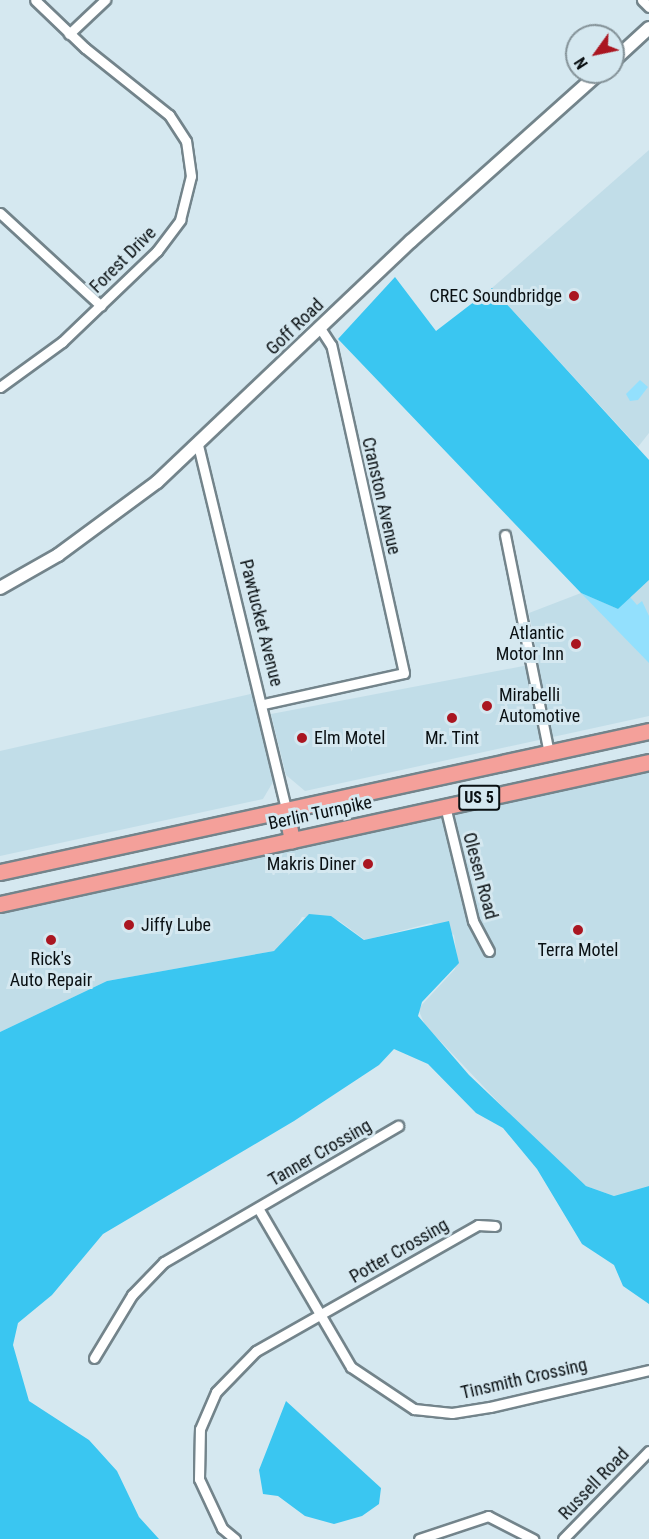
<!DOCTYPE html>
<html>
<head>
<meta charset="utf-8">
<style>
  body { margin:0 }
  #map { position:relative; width:649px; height:1539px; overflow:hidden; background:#d5e8f0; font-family:"Roboto Condensed",sans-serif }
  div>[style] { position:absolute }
  .built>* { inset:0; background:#c1dde8 }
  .green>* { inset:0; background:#93e0fd }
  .forest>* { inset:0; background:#3ac6f1 }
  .roads { filter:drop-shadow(2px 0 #73848b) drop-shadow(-2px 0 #73848b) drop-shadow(0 2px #73848b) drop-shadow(0 -2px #73848b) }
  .minor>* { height:9px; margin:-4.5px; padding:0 4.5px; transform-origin:4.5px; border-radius:4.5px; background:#fff }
  .tertiary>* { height:12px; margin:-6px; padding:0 6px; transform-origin:6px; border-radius:6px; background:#fff }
  .trunk>* { height:15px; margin:-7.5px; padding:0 7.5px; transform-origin:7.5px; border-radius:7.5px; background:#f4a09a }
  .dots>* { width:16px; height:16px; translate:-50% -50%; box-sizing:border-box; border:3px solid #d5e8f0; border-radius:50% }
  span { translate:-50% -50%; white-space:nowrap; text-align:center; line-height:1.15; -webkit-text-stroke:6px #d5e8f0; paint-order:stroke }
  .shield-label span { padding:2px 4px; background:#d5e8f0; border:2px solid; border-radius:4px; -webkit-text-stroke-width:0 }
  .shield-label { font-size:16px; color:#0a1013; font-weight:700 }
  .street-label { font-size:18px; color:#0a1013 }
  .poi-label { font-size:18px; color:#0a1013 }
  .right { translate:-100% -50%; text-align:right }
  .left { translate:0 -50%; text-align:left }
  .north { position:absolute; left:565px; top:24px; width:60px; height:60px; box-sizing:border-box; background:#d5e8f0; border:2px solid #849298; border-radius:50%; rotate:237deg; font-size:16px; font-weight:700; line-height:24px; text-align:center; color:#0a1013 }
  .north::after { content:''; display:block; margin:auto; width:21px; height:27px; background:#aa1621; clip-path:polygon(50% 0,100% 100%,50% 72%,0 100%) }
</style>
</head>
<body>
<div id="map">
  <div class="built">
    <i style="clip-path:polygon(649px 150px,649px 433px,638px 447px,492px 288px)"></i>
    <i style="clip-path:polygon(649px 580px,649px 716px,305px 791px,286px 775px,271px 714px,539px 663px,529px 613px,581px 593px,618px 609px)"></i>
    <i style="clip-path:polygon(255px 693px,273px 782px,263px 799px,0 856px,0 751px)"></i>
    <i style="clip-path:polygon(649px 771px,649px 1186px,614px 1196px,586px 1186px,557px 1164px,425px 1025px,418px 1009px,455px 969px,457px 956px,454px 935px,431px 923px,365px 940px,338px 920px,302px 917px,287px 943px,274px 951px,107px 981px,0 1032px,0 911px)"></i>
  </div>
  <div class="green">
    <i style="clip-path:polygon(640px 380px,648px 387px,638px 400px,630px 401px,626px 394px)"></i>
    <i style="clip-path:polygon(581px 593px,618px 609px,630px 597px,637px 605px,642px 601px,649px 616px,649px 663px)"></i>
  </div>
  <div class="forest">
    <i style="clip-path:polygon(395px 277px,436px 331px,492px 288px,649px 460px,649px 580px,618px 609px,581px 593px,338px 339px)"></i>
    <i style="clip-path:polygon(309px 914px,331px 916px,364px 940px,449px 921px,459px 963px,422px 1002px,418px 1016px,469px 1075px,586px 1186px,614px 1196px,649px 1186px,649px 1304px,623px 1286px,614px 1265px,582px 1244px,537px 1169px,503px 1128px,476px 1113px,428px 1064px,394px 1049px,379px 1065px,294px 1121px,103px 1234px,52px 1295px,18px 1323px,13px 1345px,29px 1401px,89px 1440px,117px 1471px,139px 1517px,159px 1539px,0 1539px,0 1032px,107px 981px,274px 951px)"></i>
    <i style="clip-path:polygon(286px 1401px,381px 1488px,379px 1504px,362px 1516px,334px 1524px,305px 1516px,278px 1496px,263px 1494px,259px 1470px)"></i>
  </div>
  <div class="roads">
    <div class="minor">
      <i style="left:642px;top:0;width:10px;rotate:45deg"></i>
      <i style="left:69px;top:34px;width:50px;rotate:-43.4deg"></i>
      <i style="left:0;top:213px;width:137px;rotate:42.6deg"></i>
      <i style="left:0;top:387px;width:77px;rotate:-36deg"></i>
      <i style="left:62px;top:342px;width:132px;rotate:-43.8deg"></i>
      <i style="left:157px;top:251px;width:39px;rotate:-53deg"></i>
      <i style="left:180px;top:220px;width:45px;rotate:-76deg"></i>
      <i style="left:191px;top:176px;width:35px;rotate:-98deg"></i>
      <i style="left:186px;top:141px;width:31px;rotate:-123deg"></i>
      <i style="left:169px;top:115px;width:107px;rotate:-141.4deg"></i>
      <i style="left:85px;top:48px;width:69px;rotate:-136.2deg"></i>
      <i style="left:198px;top:445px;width:375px;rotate:76.4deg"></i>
      <i style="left:505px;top:535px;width:222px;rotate:78.6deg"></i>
      <i style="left:264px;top:704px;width:143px;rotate:-12.5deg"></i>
      <i style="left:404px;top:673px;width:336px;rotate:-102.5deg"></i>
      <i style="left:331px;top:345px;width:20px;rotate:-123deg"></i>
      <i style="left:445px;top:806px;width:118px;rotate:76.3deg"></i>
      <i style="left:473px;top:921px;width:34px;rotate:62deg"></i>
      <i style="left:258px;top:1208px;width:184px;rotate:59.7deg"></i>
      <i style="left:351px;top:1367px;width:76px;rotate:33.7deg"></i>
      <i style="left:414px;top:1409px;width:38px;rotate:6deg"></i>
      <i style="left:452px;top:1413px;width:38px;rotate:-9deg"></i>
      <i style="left:490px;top:1407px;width:163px;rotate:-13.1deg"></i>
      <i style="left:94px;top:1358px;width:74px;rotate:-58.9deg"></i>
      <i style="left:132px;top:1295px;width:46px;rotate:-45.9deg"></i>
      <i style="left:164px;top:1262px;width:271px;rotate:-30.2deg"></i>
      <i style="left:235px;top:1539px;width:17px;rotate:-140deg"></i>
      <i style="left:222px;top:1528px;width:54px;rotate:-115.1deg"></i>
      <i style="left:199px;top:1479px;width:50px;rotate:-88.9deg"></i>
      <i style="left:200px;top:1429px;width:40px;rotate:-66.6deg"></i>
      <i style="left:216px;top:1392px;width:57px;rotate:-45.7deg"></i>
      <i style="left:256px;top:1351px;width:255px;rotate:-29.6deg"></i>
      <i style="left:478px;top:1225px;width:17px;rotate:3deg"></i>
      <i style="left:419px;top:1539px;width:73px;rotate:-18.4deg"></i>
      <i style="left:488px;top:1516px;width:51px;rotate:27.1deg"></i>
      <i style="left:563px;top:1539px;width:123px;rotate:-45.7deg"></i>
    </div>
    <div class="tertiary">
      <i style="left:613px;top:61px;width:49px;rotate:-42.5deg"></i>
      <i style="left:0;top:588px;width:67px;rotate:-29.6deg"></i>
      <i style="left:58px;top:555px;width:123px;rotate:-36.4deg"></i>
      <i style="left:157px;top:482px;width:350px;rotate:-43.5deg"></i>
      <i style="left:411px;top:241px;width:254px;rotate:-41.8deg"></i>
    </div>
    <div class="trunk">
      <i style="left:286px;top:810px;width:31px;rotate:79deg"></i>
      <i style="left:0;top:872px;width:664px;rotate:-12.26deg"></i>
      <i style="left:0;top:904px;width:664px;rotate:-12.34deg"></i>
    </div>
  </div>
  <div class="dots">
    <i style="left:574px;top:296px;background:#aa1621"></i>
    <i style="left:576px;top:644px;background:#aa1621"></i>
    <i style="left:487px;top:706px;background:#aa1621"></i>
    <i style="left:452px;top:718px;background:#aa1621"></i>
    <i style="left:302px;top:738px;background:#aa1621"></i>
    <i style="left:368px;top:864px;background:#aa1621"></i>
    <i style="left:129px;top:925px;background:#aa1621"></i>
    <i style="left:578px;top:930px;background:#aa1621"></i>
    <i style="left:51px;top:940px;background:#aa1621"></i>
  </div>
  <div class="shield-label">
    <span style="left:479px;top:798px">US 5</span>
  </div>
  <div class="street-label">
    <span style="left:123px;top:260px;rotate:-45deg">Forest Drive</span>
    <span style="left:295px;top:327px;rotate:-44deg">Goff Road</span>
    <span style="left:381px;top:496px;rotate:77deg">Cranston Avenue</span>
    <span style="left:261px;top:623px;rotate:76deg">Pawtucket Avenue</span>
    <span style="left:320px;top:813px;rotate:-12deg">Berlin Turnpike</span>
    <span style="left:480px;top:876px;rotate:75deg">Olesen Road</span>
    <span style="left:320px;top:1153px;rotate:-30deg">Tanner Crossing</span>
    <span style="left:399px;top:1251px;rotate:-30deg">Potter Crossing</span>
    <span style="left:524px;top:1379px;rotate:-13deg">Tinsmith Crossing</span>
    <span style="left:594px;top:1484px;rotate:-46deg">Russell Road</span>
  </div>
  <div class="poi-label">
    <span class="right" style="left:562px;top:296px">CREC Soundbridge</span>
    <span class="right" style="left:564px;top:644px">Atlantic<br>Motor Inn</span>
    <span class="left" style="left:499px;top:706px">Mirabelli<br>Automotive</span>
    <span class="left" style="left:314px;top:738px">Elm Motel</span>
    <span style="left:452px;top:738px">Mr. Tint</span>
    <span class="right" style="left:356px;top:864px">Makris Diner</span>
    <span class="left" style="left:141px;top:925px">Jiffy Lube</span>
    <span style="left:578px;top:950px">Terra Motel</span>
    <span style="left:51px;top:970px">Rick's<br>Auto Repair</span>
  </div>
  <div class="north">N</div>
</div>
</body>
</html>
